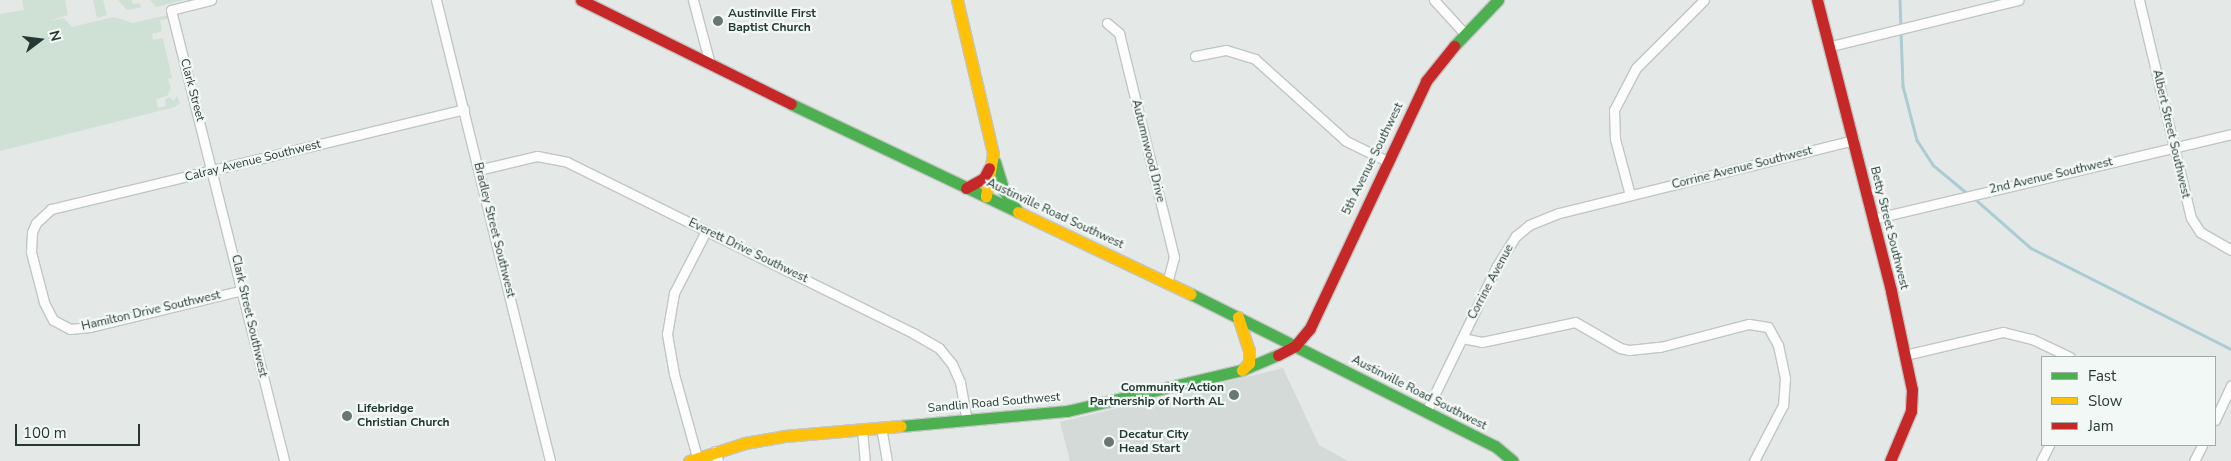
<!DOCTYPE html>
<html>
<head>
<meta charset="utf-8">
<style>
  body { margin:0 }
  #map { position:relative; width:2231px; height:461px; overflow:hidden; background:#e4e9e7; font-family:"Nunito Sans",sans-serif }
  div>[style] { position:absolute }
  .built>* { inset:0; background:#d3dad7 }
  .green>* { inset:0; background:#cfe0d4 }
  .stream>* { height:2.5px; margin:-1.25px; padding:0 1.25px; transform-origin:1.25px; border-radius:1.25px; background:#aaccd2 }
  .roads { filter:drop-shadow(1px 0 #c1c6c4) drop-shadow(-1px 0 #c1c6c4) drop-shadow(0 1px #c1c6c4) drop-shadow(0 -1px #c1c6c4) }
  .street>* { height:9px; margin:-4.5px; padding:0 4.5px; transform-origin:4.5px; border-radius:4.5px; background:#fbfcfb }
  .fast>* { height:11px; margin:-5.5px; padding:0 5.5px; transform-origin:5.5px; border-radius:5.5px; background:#4caf50 }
  .slow>* { height:11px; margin:-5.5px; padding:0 5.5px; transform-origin:5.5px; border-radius:5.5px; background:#ffc107 }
  .jam>* { height:11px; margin:-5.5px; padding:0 5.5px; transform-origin:5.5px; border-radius:5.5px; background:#c62828 }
  .dots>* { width:14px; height:14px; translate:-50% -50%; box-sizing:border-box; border:2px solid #f2f8f5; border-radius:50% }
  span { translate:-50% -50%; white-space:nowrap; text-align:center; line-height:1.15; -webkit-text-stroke:4.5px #f2f8f5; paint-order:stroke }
  .poi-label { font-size:12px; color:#253934; font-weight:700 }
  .left { translate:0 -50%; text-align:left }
  .right { translate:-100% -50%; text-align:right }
  .street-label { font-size:12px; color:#253934 }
  .legend { position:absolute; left:2041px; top:356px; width:175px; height:90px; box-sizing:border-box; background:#f2f8f5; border:1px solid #a0aca8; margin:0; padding:6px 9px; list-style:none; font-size:15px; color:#253934 }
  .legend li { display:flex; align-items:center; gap:10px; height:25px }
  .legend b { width:25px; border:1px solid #a0aca8 }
  .north { position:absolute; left:15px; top:15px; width:50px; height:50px; -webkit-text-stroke:4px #f2f8f5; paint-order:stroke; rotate:75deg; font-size:14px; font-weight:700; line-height:20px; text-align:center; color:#253934 }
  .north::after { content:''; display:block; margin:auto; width:18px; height:22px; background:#253934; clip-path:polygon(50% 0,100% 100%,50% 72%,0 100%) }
  .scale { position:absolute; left:15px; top:424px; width:125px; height:22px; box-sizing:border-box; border:2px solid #253934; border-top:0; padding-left:6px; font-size:15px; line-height:18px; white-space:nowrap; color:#253934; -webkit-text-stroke:4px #f2f8f5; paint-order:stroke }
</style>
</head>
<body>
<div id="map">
  <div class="built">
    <i style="clip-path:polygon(1283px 368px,1319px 445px,1348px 461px,1070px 461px,1060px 422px)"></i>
  </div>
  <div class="green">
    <i style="clip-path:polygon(22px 0,65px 0,68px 15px,49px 21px,64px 18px,72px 27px,114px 17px,133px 23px,167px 15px,169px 19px,160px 20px,162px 31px,152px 34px,153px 40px,163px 38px,172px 78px,168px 79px,171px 88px,167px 96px,156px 99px,158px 108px,166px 106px,165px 100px,169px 97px,174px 101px,177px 96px,180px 103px,175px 107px,0 151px,0 14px,24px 10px)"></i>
    <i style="clip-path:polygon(93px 0,103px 0,107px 15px,97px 18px)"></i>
    <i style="clip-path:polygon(118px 0,132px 0,133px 4px,139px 3px,142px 7px,127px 10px)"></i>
    <i style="clip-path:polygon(150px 0,184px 0,156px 7px)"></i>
  </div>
  <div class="stream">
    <i style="left:1900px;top:0;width:26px;rotate:88deg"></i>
    <i style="left:1901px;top:31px;width:55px;rotate:87.9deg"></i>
    <i style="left:1903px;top:86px;width:56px;rotate:75.5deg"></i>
    <i style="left:1917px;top:140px;width:30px;rotate:57deg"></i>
    <i style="left:1933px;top:165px;width:44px;rotate:39.5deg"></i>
    <i style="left:1974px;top:198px;width:76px;rotate:41.3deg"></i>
    <i style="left:2031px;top:248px;width:224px;rotate:26.8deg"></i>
  </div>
  <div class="roads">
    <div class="street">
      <i style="left:211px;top:0;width:41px;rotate:166deg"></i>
      <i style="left:171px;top:10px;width:465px;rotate:75.9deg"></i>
      <i style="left:436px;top:0;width:475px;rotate:76.1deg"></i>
      <i style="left:693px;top:0;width:66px;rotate:75.1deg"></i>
      <i style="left:1434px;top:0;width:46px;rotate:47.6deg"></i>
      <i style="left:2139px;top:0;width:224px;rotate:76.6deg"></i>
      <i style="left:2191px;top:218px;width:17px;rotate:57deg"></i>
      <i style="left:2200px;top:232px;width:36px;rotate:30deg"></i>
      <i style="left:1107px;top:23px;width:16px;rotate:40deg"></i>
      <i style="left:1119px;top:33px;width:231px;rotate:76.2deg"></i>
      <i style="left:1174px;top:257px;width:27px;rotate:105deg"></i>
      <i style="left:1831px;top:46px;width:193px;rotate:-13.8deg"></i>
      <i style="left:1195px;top:56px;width:32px;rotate:-11deg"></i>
      <i style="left:1226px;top:50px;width:30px;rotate:17deg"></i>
      <i style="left:1255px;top:59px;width:122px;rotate:42deg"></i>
      <i style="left:1346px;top:141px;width:46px;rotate:26deg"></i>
      <i style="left:478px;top:170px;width:61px;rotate:-13.3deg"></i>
      <i style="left:537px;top:156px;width:31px;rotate:11deg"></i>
      <i style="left:567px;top:162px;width:386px;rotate:26.3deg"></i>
      <i style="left:913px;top:333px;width:30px;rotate:30deg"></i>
      <i style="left:939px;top:348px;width:21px;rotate:51deg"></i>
      <i style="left:952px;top:364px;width:20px;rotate:66deg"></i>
      <i style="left:960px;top:382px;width:39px;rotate:80deg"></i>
      <i style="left:1630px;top:195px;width:58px;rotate:-105deg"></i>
      <i style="left:1615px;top:139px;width:29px;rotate:-92deg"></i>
      <i style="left:1614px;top:110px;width:47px;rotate:-62.4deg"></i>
      <i style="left:1636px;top:68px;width:96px;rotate:-45deg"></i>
      <i style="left:1872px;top:219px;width:369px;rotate:-13.3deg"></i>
      <i style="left:243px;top:290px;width:157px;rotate:166.4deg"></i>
      <i style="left:90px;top:327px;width:20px;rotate:174deg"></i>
      <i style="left:70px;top:329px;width:19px;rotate:-152deg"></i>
      <i style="left:53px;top:320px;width:20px;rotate:-117deg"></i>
      <i style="left:44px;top:302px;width:52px;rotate:-104.6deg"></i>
      <i style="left:31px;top:252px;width:20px;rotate:-87deg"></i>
      <i style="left:32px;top:232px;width:10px;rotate:-66deg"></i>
      <i style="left:36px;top:223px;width:21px;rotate:-43deg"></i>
      <i style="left:51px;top:209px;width:425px;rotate:-13.6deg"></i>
      <i style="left:1462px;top:338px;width:20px;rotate:11deg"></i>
      <i style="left:1482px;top:342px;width:95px;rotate:-12.1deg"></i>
      <i style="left:1575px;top:322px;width:52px;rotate:30deg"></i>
      <i style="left:1620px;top:348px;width:9px;rotate:13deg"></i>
      <i style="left:1629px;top:350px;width:31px;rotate:-6deg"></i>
      <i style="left:1660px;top:347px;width:92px;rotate:-14.5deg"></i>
      <i style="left:1749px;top:324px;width:19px;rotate:9deg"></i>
      <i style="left:1768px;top:327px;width:21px;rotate:61deg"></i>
      <i style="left:1778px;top:345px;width:34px;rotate:78deg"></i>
      <i style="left:1785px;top:378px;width:27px;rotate:94deg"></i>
      <i style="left:1783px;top:405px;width:63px;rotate:117.4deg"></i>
      <i style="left:1905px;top:355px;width:101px;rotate:-13.2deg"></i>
      <i style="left:2003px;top:332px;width:30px;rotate:14deg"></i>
      <i style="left:2032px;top:339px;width:42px;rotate:25.3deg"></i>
      <i style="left:1426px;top:412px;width:162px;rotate:-64.1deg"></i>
      <i style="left:1497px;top:266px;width:36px;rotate:-58deg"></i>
      <i style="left:1516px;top:236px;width:17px;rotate:-40deg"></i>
      <i style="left:1529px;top:225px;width:32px;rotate:-22deg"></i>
      <i style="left:1559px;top:213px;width:304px;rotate:-13.9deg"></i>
      <i style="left:2215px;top:420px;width:38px;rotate:-65deg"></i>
      <i style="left:881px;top:427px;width:35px;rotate:80deg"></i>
      <i style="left:862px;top:429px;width:32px;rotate:85deg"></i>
      <i style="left:715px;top:451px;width:10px;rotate:73deg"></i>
      <i style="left:697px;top:457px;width:86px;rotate:-105.5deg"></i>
      <i style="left:674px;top:374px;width:41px;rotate:-99.9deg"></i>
      <i style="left:667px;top:334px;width:42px;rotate:-80.3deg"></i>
      <i style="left:674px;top:293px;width:70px;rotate:-62.7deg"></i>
      <i style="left:2041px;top:461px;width:18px;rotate:-63deg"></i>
      <i style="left:2194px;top:461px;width:18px;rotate:-63deg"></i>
    </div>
    <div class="fast">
      <i style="left:1454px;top:46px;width:64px;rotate:-46.3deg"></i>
      <i style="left:791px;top:104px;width:251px;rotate:25.4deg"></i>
      <i style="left:995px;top:162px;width:30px;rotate:73deg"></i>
      <i style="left:1004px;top:191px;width:23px;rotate:56deg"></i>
      <i style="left:1191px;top:294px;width:340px;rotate:26.6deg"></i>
      <i style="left:1495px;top:446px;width:23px;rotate:40deg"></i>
      <i style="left:901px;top:426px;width:167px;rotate:-5.2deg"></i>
      <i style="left:1067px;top:411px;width:180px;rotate:-13.2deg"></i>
      <i style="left:1242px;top:370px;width:39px;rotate:-23deg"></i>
    </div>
    <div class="slow">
      <i style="left:957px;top:0;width:158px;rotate:76.8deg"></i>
      <i style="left:993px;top:154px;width:43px;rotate:99.5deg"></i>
      <i style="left:1018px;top:212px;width:191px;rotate:25.4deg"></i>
      <i style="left:1238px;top:317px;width:35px;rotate:72deg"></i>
      <i style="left:1249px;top:350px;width:13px;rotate:90deg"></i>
      <i style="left:1249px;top:363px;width:10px;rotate:135deg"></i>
      <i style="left:689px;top:461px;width:59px;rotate:-17.8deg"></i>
      <i style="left:745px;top:443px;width:40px;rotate:-10deg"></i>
      <i style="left:784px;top:436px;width:117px;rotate:-4.9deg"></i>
    </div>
    <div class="jam">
      <i style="left:581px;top:0;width:234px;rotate:26.3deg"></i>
      <i style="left:1817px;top:0;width:300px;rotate:75.7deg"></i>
      <i style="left:1891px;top:291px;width:101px;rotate:78deg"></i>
      <i style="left:1912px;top:390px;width:21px;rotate:93deg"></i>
      <i style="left:1911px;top:411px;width:54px;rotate:112.8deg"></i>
      <i style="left:966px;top:188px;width:21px;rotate:-29deg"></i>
      <i style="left:984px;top:178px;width:11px;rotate:-63deg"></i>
      <i style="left:1278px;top:355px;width:19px;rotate:-28deg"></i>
      <i style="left:1295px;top:346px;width:23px;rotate:-50deg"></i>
      <i style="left:1310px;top:328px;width:273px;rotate:-64.8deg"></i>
      <i style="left:1426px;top:81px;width:45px;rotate:-51.3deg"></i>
    </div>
  </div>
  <div class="dots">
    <i style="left:718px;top:21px;background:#687773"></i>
    <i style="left:1234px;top:395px;background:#687773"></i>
    <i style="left:347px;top:416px;background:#687773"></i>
    <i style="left:1109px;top:442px;background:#687773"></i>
  </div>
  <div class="poi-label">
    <span class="left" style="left:728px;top:21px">Austinville First<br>Baptist Church</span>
    <span class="right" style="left:1224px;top:395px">Community Action<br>Partnership of North AL</span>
    <span class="left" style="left:357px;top:416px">Lifebridge<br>Christian Church</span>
    <span class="left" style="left:1119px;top:442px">Decatur City<br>Head Start</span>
  </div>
  <div class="street-label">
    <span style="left:192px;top:90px;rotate:75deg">Clark Street</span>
    <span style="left:2171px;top:134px;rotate:77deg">Albert Street Southwest</span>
    <span style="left:1148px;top:151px;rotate:76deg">Autumnwood Drive</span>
    <span style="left:1373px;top:159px;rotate:-64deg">5th Avenue Southwest</span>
    <span style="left:253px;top:161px;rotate:-14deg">Calray Avenue Southwest</span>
    <span style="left:1742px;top:168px;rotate:-14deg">Corrine Avenue Southwest</span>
    <span style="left:2051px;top:176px;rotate:-13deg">2nd Avenue Southwest</span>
    <span style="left:1055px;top:214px;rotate:25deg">Austinville Road Southwest</span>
    <span style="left:1889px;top:228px;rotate:76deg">Betty Street Southwest</span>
    <span style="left:494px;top:230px;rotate:76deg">Bradley Street Southwest</span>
    <span style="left:748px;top:251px;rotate:26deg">Everett Drive Southwest</span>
    <span style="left:1491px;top:282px;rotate:-62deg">Corrine Avenue</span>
    <span style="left:151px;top:311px;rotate:-13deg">Hamilton Drive Southwest</span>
    <span style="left:249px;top:316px;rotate:77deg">Clark Street Southwest</span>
    <span style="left:1419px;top:393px;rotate:27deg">Austinville Road Southwest</span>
    <span style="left:994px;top:403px;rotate:-5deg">Sandlin Road Southwest</span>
  </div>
  <ul class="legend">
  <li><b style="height:6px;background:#4caf50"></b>Fast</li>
  <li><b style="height:6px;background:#ffc107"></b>Slow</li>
  <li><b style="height:6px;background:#c62828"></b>Jam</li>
  </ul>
  <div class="north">N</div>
  <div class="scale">100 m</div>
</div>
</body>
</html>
